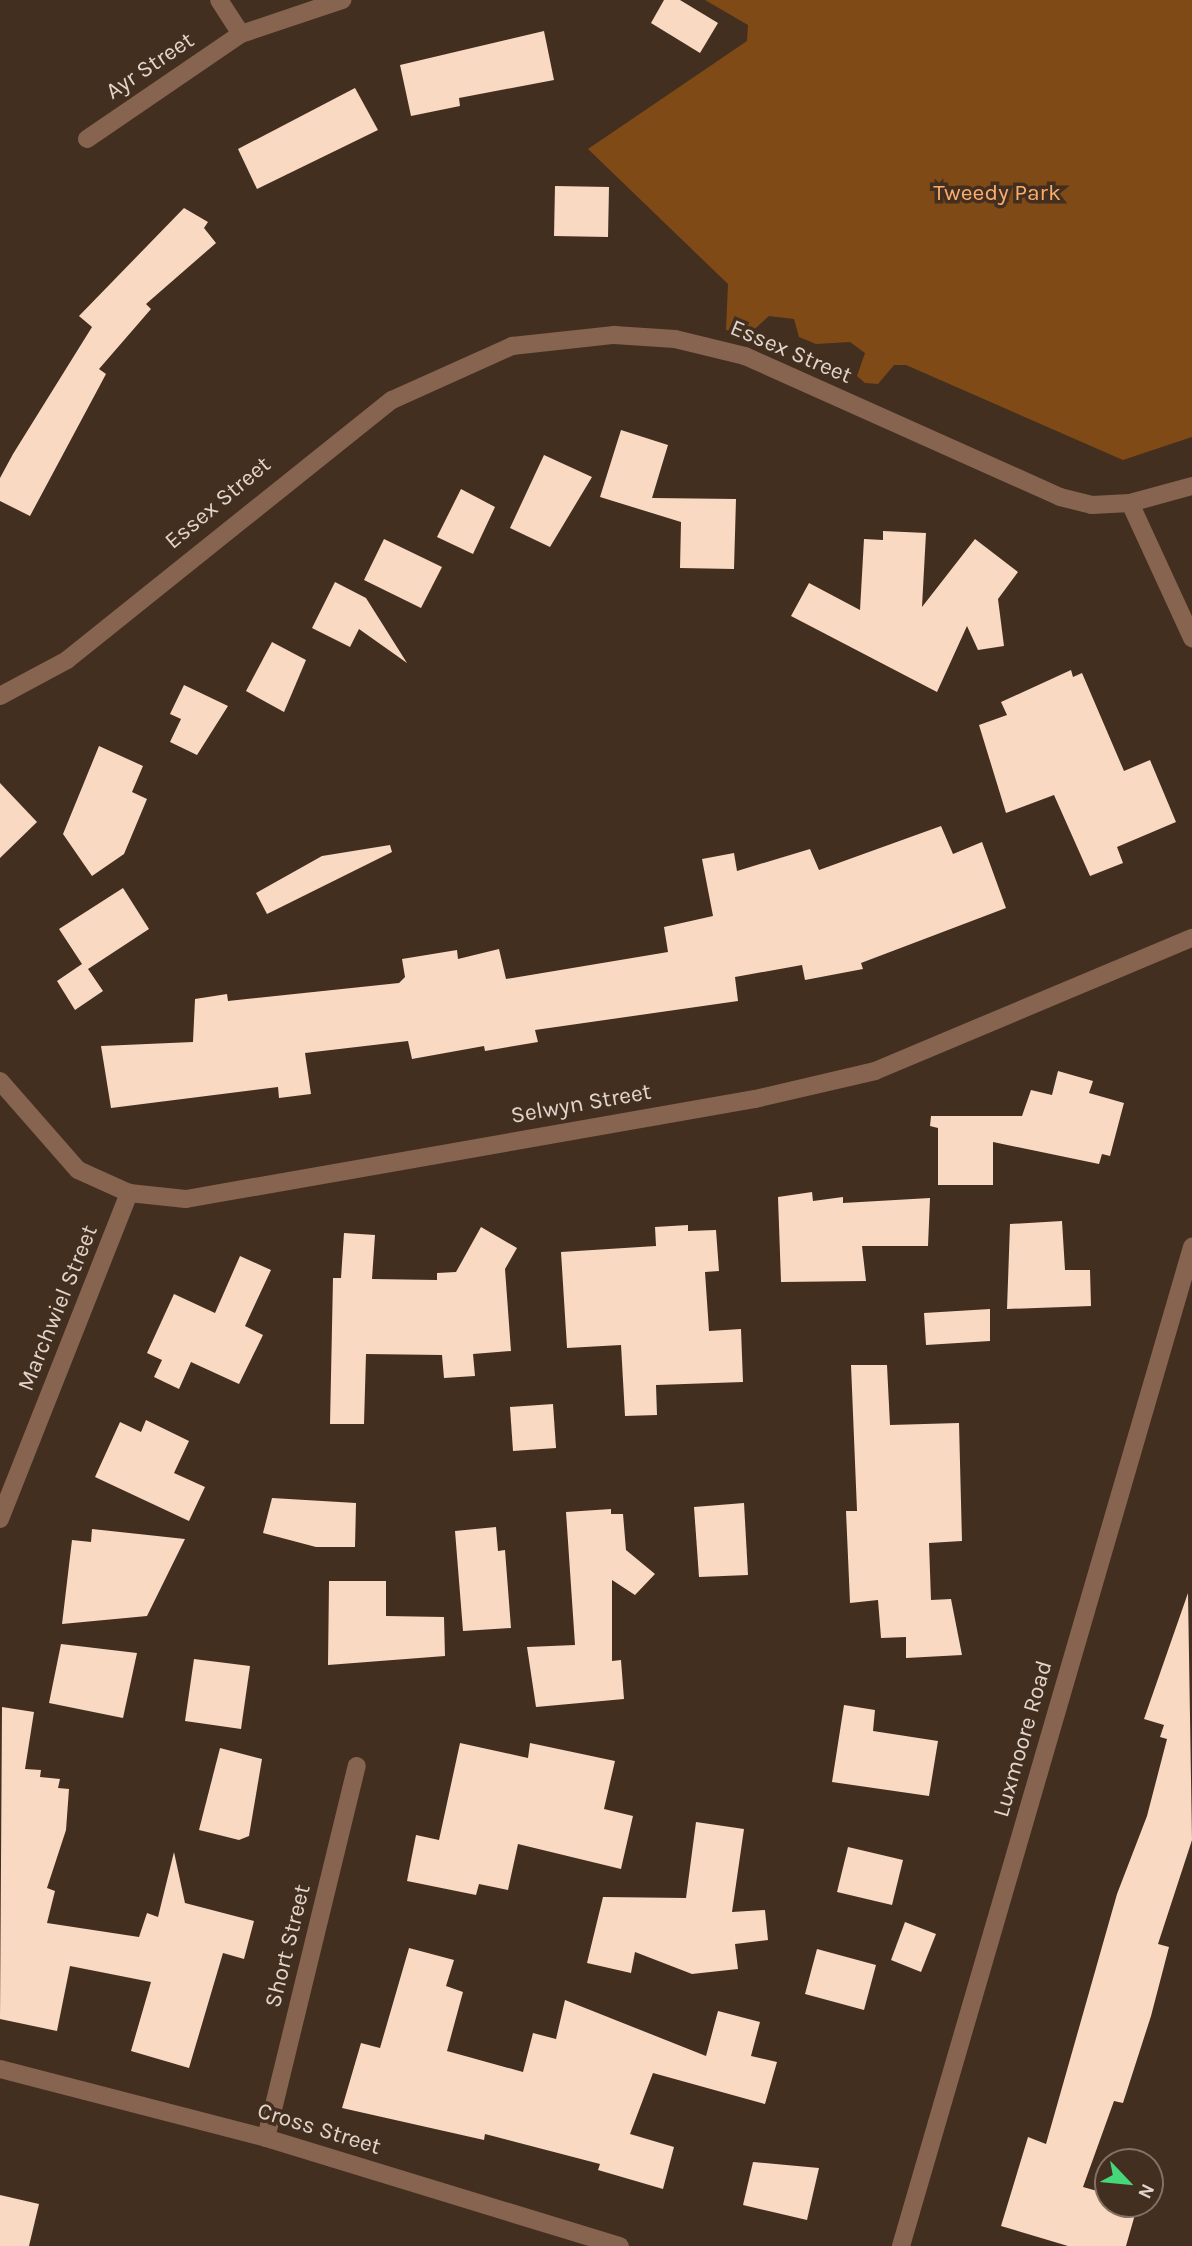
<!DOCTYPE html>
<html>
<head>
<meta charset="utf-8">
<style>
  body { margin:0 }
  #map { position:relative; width:1192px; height:2246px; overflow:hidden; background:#432f20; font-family:Karla,sans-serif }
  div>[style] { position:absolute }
  .green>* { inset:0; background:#804a17 }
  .building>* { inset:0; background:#f9d9c1 }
  .minor>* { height:18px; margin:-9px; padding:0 9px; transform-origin:9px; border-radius:9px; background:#876450 }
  span { translate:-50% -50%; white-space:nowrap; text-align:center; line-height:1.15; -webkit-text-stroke:7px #432f20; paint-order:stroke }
  .street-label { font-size:23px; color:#e2d5cb }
  .park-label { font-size:23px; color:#faad6f }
  .north { position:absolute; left:1094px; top:2148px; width:70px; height:70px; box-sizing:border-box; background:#432f20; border:2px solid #837164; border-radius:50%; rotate:116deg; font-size:19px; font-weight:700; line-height:28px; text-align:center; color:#e2d5cb }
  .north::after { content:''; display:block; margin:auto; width:24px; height:32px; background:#45d77a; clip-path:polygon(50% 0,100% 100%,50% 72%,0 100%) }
</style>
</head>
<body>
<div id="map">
  <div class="green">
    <i style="clip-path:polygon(705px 0,1192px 0,1192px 437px,1123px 460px,906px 365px,894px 365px,878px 384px,865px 383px,857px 376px,865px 353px,850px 342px,816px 344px,799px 337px,794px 319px,769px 316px,748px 335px,726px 330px,728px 284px,588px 149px,747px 41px,748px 25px)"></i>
  </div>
  <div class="building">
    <i style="clip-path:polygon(664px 0,680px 0,718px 23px,700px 53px,651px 23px)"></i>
    <i style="clip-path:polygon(544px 31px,554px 80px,459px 98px,460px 106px,411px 116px,400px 65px)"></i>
    <i style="clip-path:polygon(355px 88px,378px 130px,257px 189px,238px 149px)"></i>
    <i style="clip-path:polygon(555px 186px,609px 187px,608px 237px,554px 236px)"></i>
    <i style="clip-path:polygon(184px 208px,208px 222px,204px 228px,216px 243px,146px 304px,151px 309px,99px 369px,106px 374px,30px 516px,0 501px,0 478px,13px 454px,92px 327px,79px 316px)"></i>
    <i style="clip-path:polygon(621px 430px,668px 445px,652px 498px,736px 499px,734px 569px,680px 568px,681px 522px,600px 497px)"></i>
    <i style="clip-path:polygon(544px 455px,592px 477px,550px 547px,510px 528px)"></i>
    <i style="clip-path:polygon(461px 489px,495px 507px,473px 554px,437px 537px)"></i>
    <i style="clip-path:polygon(883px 531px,926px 533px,922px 607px,975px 539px,1018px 572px,998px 599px,1004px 646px,978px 650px,967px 626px,937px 692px,791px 616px,809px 583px,860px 610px,864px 539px,883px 540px)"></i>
    <i style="clip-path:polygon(384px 539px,442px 567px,421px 608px,364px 580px)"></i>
    <i style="clip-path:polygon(335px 582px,366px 598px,407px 663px,359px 629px,350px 647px,312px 628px)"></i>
    <i style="clip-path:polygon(272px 642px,306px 660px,284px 712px,246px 691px)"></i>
    <i style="clip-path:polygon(1071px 670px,1073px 677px,1082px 673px,1124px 771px,1150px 760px,1176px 822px,1117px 847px,1123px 863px,1090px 876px,1054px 795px,1006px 813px,979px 725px,1007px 715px,1001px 702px)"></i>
    <i style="clip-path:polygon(184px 685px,228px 706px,197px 755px,170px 742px,181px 719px,170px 714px)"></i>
    <i style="clip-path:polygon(99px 746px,143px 766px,132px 792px,147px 799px,124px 854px,92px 876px,63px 834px)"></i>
    <i style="clip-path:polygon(0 783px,37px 822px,0 858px)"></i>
    <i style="clip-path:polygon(941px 826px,953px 854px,982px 842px,1006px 908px,861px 963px,863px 969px,805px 980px,802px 965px,735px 977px,738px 1001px,535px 1030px,538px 1042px,485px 1051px,484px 1046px,412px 1059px,408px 1041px,305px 1053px,311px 1094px,279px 1098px,278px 1087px,111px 1108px,101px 1046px,193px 1042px,195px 999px,227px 994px,228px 1001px,399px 983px,405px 977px,402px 959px,457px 950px,458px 959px,499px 949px,506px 979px,668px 952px,664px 927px,713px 916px,702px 859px,734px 853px,737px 871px,810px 849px,819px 870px)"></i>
    <i style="clip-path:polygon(390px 845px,392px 852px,267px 914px,256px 893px,322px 856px)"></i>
    <i style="clip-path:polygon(123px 888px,149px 929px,88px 969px,103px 991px,75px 1010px,57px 981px,82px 964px,59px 929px)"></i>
    <i style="clip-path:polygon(1058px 1071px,1093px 1081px,1089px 1093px,1124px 1103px,1110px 1156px,1102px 1154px,1099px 1164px,993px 1142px,993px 1185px,938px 1185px,938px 1128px,930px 1126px,931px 1116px,1022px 1116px,1031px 1090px,1052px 1095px)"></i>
    <i style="clip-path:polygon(812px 1192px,813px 1201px,843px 1197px,843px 1203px,930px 1198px,928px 1246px,862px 1246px,866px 1281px,781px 1282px,778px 1197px)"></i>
    <i style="clip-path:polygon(1062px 1221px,1065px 1270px,1090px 1270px,1091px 1306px,1007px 1309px,1010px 1224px)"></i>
    <i style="clip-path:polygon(688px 1225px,688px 1231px,716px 1230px,719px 1271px,705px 1272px,709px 1331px,741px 1329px,743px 1382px,656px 1385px,657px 1415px,625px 1416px,621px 1345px,567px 1348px,561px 1252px,656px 1246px,655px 1227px)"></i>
    <i style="clip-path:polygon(481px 1227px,517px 1248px,505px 1269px,511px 1351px,473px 1354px,475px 1376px,444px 1378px,442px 1355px,366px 1354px,364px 1424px,330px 1424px,333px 1278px,341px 1278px,344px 1233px,375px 1235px,372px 1279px,437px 1280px,437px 1273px,456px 1272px)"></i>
    <i style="clip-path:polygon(240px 1256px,271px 1270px,245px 1326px,263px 1335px,239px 1384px,191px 1362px,179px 1389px,154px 1377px,162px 1360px,147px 1353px,174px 1294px,215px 1313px)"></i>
    <i style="clip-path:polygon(990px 1309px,990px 1341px,926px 1345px,924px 1313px)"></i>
    <i style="clip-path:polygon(851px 1365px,887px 1365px,890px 1425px,959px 1423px,962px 1541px,929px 1543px,931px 1600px,951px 1599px,962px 1655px,906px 1658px,906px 1637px,881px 1638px,878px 1600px,850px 1603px,846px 1511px,857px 1511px)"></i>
    <i style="clip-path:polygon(553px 1404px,556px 1448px,513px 1451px,510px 1407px)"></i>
    <i style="clip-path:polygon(146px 1420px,189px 1441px,174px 1473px,205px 1487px,189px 1521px,95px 1477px,120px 1422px,141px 1432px)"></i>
    <i style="clip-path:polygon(272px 1498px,356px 1503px,355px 1547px,316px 1547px,263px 1533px)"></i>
    <i style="clip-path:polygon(744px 1503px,748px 1575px,699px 1577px,694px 1507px)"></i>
    <i style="clip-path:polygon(611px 1509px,611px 1514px,623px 1514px,626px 1550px,655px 1574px,635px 1595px,612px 1580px,612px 1661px,621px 1660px,624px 1699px,536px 1707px,527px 1647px,575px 1645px,566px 1512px)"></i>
    <i style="clip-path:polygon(496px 1527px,498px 1551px,505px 1550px,511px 1628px,463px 1631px,455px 1531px)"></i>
    <i style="clip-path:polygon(92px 1529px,185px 1539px,147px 1616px,62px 1624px,72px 1540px,91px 1542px)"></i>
    <i style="clip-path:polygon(329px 1581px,386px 1581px,386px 1616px,444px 1617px,445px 1656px,328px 1665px)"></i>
    <i style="clip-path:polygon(1188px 1593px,1192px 1840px,1158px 1944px,1169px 1947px,1151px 2016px,1123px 2103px,1114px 2101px,1083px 2187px,1108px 2194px,1108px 2204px,1138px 2204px,1126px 2246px,1068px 2246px,1001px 2226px,1028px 2137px,1046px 2144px,1117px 1894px,1147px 1816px,1167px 1739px,1160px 1737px,1164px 1725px,1144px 1719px)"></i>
    <i style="clip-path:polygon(61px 1644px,137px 1653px,123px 1718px,49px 1703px)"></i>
    <i style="clip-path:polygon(194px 1659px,250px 1666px,241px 1729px,185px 1721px)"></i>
    <i style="clip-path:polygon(844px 1705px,875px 1710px,873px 1731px,938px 1741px,929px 1796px,832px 1782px)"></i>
    <i style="clip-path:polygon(2px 1707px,34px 1712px,25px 1769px,41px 1770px,40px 1777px,60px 1779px,58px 1788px,69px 1789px,66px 1830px,47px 1888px,55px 1891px,47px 1923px,139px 1937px,147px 1913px,158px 1917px,174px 1852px,185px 1903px,254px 1921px,244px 1959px,223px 1953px,189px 2068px,131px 2051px,151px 1982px,70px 1966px,57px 2031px,0 2019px)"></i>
    <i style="clip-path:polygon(460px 1743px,528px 1758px,530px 1743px,615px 1761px,604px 1809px,633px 1816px,621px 1869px,518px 1844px,508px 1890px,479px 1884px,476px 1895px,407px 1881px,416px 1835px,439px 1840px)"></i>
    <i style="clip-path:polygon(220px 1748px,262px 1759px,249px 1836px,239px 1840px,199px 1830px)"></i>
    <i style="clip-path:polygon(696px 1822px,744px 1829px,732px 1912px,765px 1910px,768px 1940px,735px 1944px,738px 1969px,692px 1974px,635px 1952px,631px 1973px,587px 1963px,603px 1897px,686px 1898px)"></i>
    <i style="clip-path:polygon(848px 1847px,903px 1860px,892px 1905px,837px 1892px)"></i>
    <i style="clip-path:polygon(905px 1922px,936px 1934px,921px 1972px,891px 1960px)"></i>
    <i style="clip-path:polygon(409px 1948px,454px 1960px,446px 1986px,463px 1992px,447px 2051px,523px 2072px,533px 2033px,556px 2039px,565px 2000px,706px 2056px,718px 2011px,760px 2022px,751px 2056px,777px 2062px,765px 2104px,653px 2073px,630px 2134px,674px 2147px,663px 2189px,598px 2170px,600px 2164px,485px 2134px,484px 2140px,342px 2108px,361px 2043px,380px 2048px)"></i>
    <i style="clip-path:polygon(817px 1949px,876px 1965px,864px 2010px,805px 1994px)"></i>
    <i style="clip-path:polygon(753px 2162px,819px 2168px,807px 2220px,743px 2205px)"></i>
    <i style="clip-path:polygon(0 2195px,39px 2204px,29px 2246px,0 2246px)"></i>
  </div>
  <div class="minor">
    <i style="left:241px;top:34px;width:107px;rotate:-18.6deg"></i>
    <i style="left:87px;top:139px;width:186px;rotate:-34.3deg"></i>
    <i style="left:241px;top:34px;width:40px;rotate:-122.9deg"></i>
    <i style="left:1130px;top:503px;width:64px;rotate:-15.3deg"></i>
    <i style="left:0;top:696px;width:76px;rotate:-28.2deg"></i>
    <i style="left:67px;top:660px;width:416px;rotate:-38.7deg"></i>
    <i style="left:392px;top:400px;width:132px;rotate:-24.2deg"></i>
    <i style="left:512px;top:346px;width:103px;rotate:-6.2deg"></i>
    <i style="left:614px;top:335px;width:61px;rotate:3.8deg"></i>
    <i style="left:675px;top:339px;width:72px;rotate:13.7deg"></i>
    <i style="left:745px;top:356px;width:345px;rotate:24.1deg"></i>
    <i style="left:1060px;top:497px;width:33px;rotate:14deg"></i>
    <i style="left:1092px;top:505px;width:38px;rotate:-3deg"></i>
    <i style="left:1130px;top:503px;width:149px;rotate:65.3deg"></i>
    <i style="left:0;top:1081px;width:118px;rotate:48.8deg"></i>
    <i style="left:78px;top:1170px;width:56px;rotate:24.3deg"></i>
    <i style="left:129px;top:1193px;width:57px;rotate:6deg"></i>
    <i style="left:186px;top:1199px;width:578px;rotate:-9.97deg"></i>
    <i style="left:755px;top:1099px;width:123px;rotate:-13.1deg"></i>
    <i style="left:875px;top:1071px;width:344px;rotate:-22.8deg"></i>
    <i style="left:0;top:1519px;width:351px;rotate:-68.4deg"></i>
    <i style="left:0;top:2069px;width:275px;rotate:14.5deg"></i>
    <i style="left:266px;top:2138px;width:370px;rotate:17deg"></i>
    <i style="left:266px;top:2138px;width:383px;rotate:-76.3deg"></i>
    <i style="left:901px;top:2246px;width:1041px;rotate:-73.76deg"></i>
  </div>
  <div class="street-label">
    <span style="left:150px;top:66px;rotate:-34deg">Ayr Street</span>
    <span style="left:791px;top:352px;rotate:23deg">Essex Street</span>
    <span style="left:218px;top:503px;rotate:-40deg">Essex Street</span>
    <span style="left:581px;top:1104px;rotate:-10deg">Selwyn Street</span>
    <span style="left:58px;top:1308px;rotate:-68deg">Marchwiel Street</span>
    <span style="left:1023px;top:1739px;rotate:-74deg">Luxmoore Road</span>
    <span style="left:288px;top:1946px;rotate:-76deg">Short Street</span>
    <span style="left:319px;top:2129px;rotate:17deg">Cross Street</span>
  </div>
  <div class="park-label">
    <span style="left:997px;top:193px">Tweedy Park</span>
  </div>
  <div class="north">N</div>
</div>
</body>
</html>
